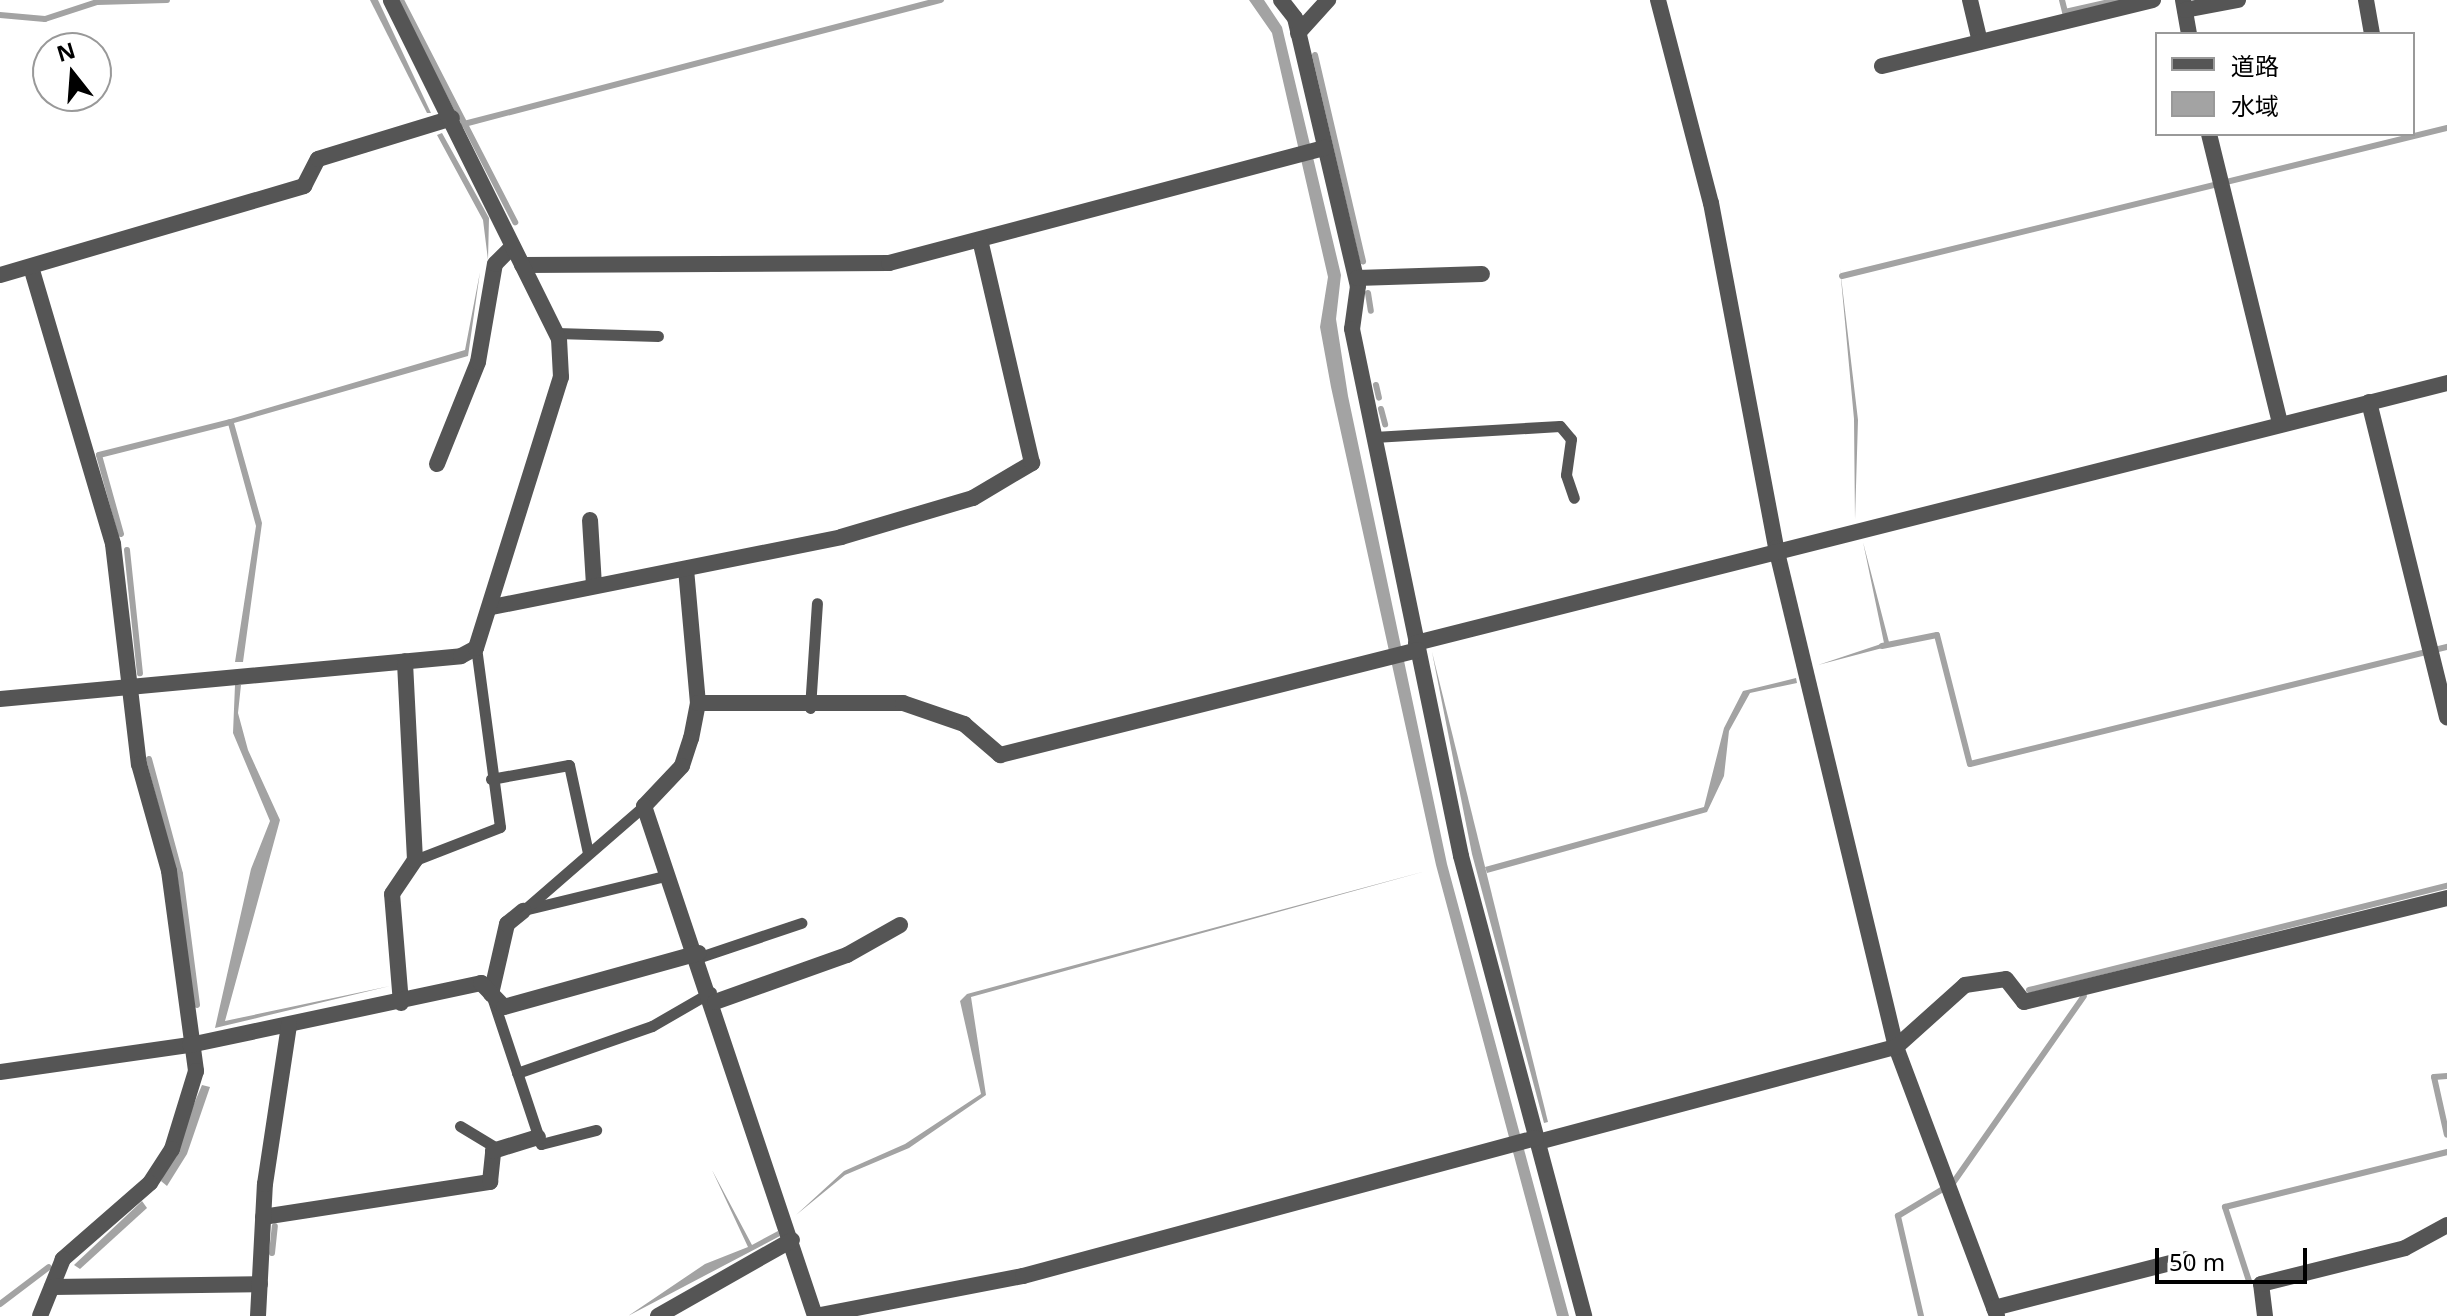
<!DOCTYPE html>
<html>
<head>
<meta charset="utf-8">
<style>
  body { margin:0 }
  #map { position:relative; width:2447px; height:1316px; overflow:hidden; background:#fff; font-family:"Noto Sans","Noto Sans JP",sans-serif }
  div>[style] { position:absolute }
  .water>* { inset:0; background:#a3a3a3 }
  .stream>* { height:6px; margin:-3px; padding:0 3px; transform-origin:3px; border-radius:3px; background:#a3a3a3 }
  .service>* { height:11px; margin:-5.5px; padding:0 5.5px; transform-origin:5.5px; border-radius:5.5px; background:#555 }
  .minor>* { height:16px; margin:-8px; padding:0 8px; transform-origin:8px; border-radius:8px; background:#555 }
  span { translate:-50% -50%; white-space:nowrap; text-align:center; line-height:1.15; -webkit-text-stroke:6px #fff; paint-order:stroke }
  .legend { position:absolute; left:2155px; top:32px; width:260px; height:104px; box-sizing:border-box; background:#fff; border:2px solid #999; margin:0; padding:10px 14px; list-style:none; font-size:24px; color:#000 }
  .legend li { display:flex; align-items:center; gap:16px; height:40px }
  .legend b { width:40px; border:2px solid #999 }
  .north { position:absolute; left:32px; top:32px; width:80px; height:80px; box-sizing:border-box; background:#fff; border:2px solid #999; border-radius:50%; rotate:343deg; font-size:22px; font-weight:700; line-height:32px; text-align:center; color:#000 }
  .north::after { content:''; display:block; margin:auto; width:28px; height:36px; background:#000; clip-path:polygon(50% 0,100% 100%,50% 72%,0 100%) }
  .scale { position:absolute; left:2155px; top:1248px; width:152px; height:36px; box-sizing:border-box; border:4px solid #000; border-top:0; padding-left:10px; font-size:24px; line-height:28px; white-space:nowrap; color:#000; -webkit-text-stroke:6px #fff; paint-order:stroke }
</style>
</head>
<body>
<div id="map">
  <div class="water">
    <i style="clip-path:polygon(370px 0,378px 0,431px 113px,427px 113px)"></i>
    <i style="clip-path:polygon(1249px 0,1264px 0,1282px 27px,1341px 275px,1336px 319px,1348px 396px,1447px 864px,1569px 1316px,1557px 1316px,1436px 865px,1331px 387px,1320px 327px,1328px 277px,1272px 33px)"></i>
    <i style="clip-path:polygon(442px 133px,489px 218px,488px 260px,483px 220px,437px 135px)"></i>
    <i style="clip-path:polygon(1840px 268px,1858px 420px,1855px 520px,1854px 419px)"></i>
    <i style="clip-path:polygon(480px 272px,468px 356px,234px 423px,262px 523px,243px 662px,235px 662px,256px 526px,227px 420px,465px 350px)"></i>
    <i style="clip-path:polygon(1863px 542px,1890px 646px,1818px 665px,1884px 643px)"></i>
    <i style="clip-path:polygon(1432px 652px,1548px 1122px,1544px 1123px,1472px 854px)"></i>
    <i style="clip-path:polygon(1796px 678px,1797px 683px,1750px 693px,1729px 731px,1724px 776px,1707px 812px,1487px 873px,1485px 867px,1704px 807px,1724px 728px,1743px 691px)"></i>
    <i style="clip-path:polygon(235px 685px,241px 685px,238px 713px,248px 750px,280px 820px,225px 1021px,390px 986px,215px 1028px,251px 869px,270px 821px,233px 733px)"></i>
    <i style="clip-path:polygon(1426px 871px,971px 997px,986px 1095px,909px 1148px,845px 1175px,796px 1215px,844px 1171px,905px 1144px,981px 1094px,960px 1001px,967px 994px)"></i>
    <i style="clip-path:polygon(202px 1085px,210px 1087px,187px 1154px,167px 1186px,161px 1181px)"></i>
    <i style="clip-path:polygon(712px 1170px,752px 1245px,778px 1231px,780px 1236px,628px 1316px,705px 1264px,748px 1247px)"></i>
    <i style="clip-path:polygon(142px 1201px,147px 1208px,80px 1269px,74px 1265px)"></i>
  </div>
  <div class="stream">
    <i style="left:401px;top:0;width:250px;rotate:62.8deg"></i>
    <i style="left:2062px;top:0;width:12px;rotate:76deg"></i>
    <i style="left:2065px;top:12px;width:54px;rotate:-12.8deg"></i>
    <i style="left:0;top:15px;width:45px;rotate:5.1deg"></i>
    <i style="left:45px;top:19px;width:55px;rotate:-18.1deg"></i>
    <i style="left:97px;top:2px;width:70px;rotate:-1.6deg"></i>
    <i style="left:1315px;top:55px;width:212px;rotate:76.9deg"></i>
    <i style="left:464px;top:124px;width:493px;rotate:-14.6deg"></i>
    <i style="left:1842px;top:276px;width:623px;rotate:-13.75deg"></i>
    <i style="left:1368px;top:293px;width:18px;rotate:81deg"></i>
    <i style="left:1376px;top:385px;width:13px;rotate:77deg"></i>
    <i style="left:1381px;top:409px;width:16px;rotate:75deg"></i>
    <i style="left:121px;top:534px;width:82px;rotate:-105.6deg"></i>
    <i style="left:99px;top:455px;width:135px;rotate:-14.1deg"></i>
    <i style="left:127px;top:550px;width:124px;rotate:84deg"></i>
    <i style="left:1882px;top:646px;width:56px;rotate:-11.3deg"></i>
    <i style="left:1937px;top:635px;width:133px;rotate:75.7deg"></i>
    <i style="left:1970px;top:764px;width:491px;rotate:-13.8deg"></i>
    <i style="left:149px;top:759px;width:119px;rotate:74.9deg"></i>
    <i style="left:180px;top:874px;width:132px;rotate:82.6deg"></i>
    <i style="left:2029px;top:990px;width:431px;rotate:-14deg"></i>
    <i style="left:2447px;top:1076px;width:13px;rotate:176deg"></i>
    <i style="left:2434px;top:1077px;width:59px;rotate:77.4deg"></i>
    <i style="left:272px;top:1253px;width:27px;rotate:-84deg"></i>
    <i style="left:2249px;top:1281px;width:78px;rotate:-108deg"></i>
    <i style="left:2225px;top:1207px;width:229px;rotate:-13.9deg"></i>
    <i style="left:0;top:1304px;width:61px;rotate:-37.1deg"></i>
    <i style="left:1921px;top:1316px;width:103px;rotate:-103deg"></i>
    <i style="left:1898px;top:1216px;width:64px;rotate:-31deg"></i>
    <i style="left:1953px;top:1183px;width:228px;rotate:-55deg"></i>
  </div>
  <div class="service">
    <i style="left:556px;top:333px;width:102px;rotate:1.7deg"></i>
    <i style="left:1374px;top:437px;width:186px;rotate:-3.4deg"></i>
    <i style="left:1560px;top:426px;width:17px;rotate:50deg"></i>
    <i style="left:1571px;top:439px;width:36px;rotate:98deg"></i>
    <i style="left:1566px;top:475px;width:24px;rotate:71deg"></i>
    <i style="left:810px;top:708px;width:105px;rotate:-86.2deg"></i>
    <i style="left:491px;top:779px;width:79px;rotate:-10.2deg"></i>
    <i style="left:569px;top:765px;width:90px;rotate:77.8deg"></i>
    <i style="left:415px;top:860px;width:91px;rotate:-21.2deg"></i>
    <i style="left:500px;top:827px;width:181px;rotate:-97.6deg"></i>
    <i style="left:528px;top:909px;width:140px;rotate:-13.6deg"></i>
    <i style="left:523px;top:911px;width:160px;rotate:-41deg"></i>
    <i style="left:700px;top:957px;width:107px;rotate:-18.6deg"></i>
    <i style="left:492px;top:997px;width:155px;rotate:71.6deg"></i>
    <i style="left:541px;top:1144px;width:57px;rotate:-14.3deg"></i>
    <i style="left:517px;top:1073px;width:143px;rotate:-19.2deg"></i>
    <i style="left:652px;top:1026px;width:68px;rotate:-30deg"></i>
    <i style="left:460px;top:1126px;width:44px;rotate:31.2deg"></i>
  </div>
  <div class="minor">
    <i style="left:1281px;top:0;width:23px;rotate:52deg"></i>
    <i style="left:1295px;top:18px;width:275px;rotate:76.8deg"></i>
    <i style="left:1358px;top:286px;width:43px;rotate:97.9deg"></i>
    <i style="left:1352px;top:329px;width:538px;rotate:78.31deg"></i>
    <i style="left:1461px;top:856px;width:476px;rotate:75deg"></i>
    <i style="left:1658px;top:0;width:210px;rotate:75.4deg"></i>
    <i style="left:1711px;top:203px;width:351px;rotate:79.3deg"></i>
    <i style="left:1776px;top:548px;width:513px;rotate:76.48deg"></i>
    <i style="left:1896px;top:1047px;width:287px;rotate:69.4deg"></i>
    <i style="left:1970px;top:0;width:43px;rotate:76.6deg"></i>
    <i style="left:2183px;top:0;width:35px;rotate:80deg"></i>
    <i style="left:2366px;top:0;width:35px;rotate:80deg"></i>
    <i style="left:2185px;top:10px;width:54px;rotate:-10.7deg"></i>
    <i style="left:1298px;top:33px;width:45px;rotate:-47.7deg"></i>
    <i style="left:1882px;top:66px;width:279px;rotate:-13.7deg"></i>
    <i style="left:2209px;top:134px;width:299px;rotate:76.2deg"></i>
    <i style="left:522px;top:265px;width:367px;rotate:-0.3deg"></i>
    <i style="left:889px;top:263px;width:451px;rotate:-14.8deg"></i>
    <i style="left:31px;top:267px;width:289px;rotate:73.5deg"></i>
    <i style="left:113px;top:544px;width:222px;rotate:83.3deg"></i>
    <i style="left:139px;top:764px;width:111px;rotate:74.3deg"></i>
    <i style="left:169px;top:871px;width:202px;rotate:82.3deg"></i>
    <i style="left:196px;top:1071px;width:82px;rotate:107.1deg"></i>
    <i style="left:172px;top:1149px;width:40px;rotate:122.9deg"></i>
    <i style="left:150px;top:1183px;width:116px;rotate:138.9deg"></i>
    <i style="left:63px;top:1259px;width:61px;rotate:112deg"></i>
    <i style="left:0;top:275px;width:317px;rotate:-16.3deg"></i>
    <i style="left:304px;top:186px;width:30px;rotate:-63deg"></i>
    <i style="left:318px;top:159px;width:140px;rotate:-17deg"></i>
    <i style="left:1357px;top:278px;width:125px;rotate:-1.8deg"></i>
    <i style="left:2369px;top:402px;width:325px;rotate:76.1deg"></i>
    <i style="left:437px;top:464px;width:110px;rotate:-68.1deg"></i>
    <i style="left:478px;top:362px;width:99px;rotate:-80.2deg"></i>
    <i style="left:495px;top:264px;width:25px;rotate:-45deg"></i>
    <i style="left:590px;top:520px;width:65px;rotate:86.5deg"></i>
    <i style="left:686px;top:569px;width:135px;rotate:84.9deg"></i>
    <i style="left:698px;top:703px;width:36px;rotate:101deg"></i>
    <i style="left:691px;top:738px;width:29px;rotate:108deg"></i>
    <i style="left:682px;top:766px;width:55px;rotate:133.5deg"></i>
    <i style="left:644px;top:806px;width:538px;rotate:71.46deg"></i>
    <i style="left:492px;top:607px;width:356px;rotate:-11.3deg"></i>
    <i style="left:841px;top:537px;width:138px;rotate:-16.5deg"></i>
    <i style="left:973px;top:498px;width:69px;rotate:-30.7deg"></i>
    <i style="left:1032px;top:463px;width:229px;rotate:-103.1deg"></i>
    <i style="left:1416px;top:643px;width:1063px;rotate:-14.15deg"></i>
    <i style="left:0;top:699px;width:463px;rotate:-5.3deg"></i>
    <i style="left:461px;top:656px;width:17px;rotate:-28deg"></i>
    <i style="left:476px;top:648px;width:284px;rotate:-72.6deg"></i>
    <i style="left:561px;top:377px;width:38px;rotate:-93deg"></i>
    <i style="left:559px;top:339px;width:378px;rotate:-116.4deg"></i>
    <i style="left:698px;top:703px;width:205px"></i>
    <i style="left:903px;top:703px;width:65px;rotate:19deg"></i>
    <i style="left:964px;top:724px;width:48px;rotate:40.7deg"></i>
    <i style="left:1000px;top:755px;width:431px;rotate:-14.1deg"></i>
    <i style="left:491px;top:994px;width:72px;rotate:-77.1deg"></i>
    <i style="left:507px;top:924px;width:21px;rotate:-39deg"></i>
    <i style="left:715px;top:1002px;width:140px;rotate:-19.6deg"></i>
    <i style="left:847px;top:955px;width:61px;rotate:-29.5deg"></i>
    <i style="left:401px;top:1003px;width:109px;rotate:-94.7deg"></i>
    <i style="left:392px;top:894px;width:41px;rotate:-55.9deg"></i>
    <i style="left:415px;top:860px;width:199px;rotate:-92.9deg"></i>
    <i style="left:0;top:1072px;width:192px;rotate:-8.1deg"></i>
    <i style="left:190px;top:1045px;width:298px;rotate:-12deg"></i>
    <i style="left:481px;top:983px;width:33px;rotate:46deg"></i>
    <i style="left:504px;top:1007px;width:202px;rotate:-15.5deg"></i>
    <i style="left:1538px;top:1142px;width:370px;rotate:-14.9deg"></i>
    <i style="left:1896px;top:1047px;width:93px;rotate:-41.9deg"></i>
    <i style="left:1965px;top:985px;width:41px;rotate:-8.3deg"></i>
    <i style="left:2006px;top:979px;width:29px;rotate:52deg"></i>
    <i style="left:2024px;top:1002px;width:436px;rotate:-13.8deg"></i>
    <i style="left:263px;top:1217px;width:230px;rotate:-8.8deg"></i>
    <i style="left:490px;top:1182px;width:31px;rotate:-84deg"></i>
    <i style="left:493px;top:1151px;width:47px;rotate:-17.3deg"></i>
    <i style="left:52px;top:1287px;width:208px;rotate:-0.8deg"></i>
    <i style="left:1994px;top:1308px;width:198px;rotate:-14.3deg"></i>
    <i style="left:258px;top:1316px;width:132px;rotate:-87deg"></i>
    <i style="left:265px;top:1184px;width:161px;rotate:-81.4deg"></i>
    <i style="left:658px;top:1316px;width:154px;rotate:-29.6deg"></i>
    <i style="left:815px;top:1316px;width:212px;rotate:-10.9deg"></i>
    <i style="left:1023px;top:1276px;width:531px;rotate:-15.06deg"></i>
    <i style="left:2265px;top:1316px;width:32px;rotate:-97deg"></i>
    <i style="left:2261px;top:1284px;width:148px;rotate:-14deg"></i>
    <i style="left:2405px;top:1248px;width:48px;rotate:-28.7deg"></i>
  </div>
  <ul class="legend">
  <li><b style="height:10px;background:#555"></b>道路</li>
  <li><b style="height:22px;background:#a3a3a3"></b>水域</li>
  </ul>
  <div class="north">N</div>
  <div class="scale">50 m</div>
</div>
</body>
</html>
